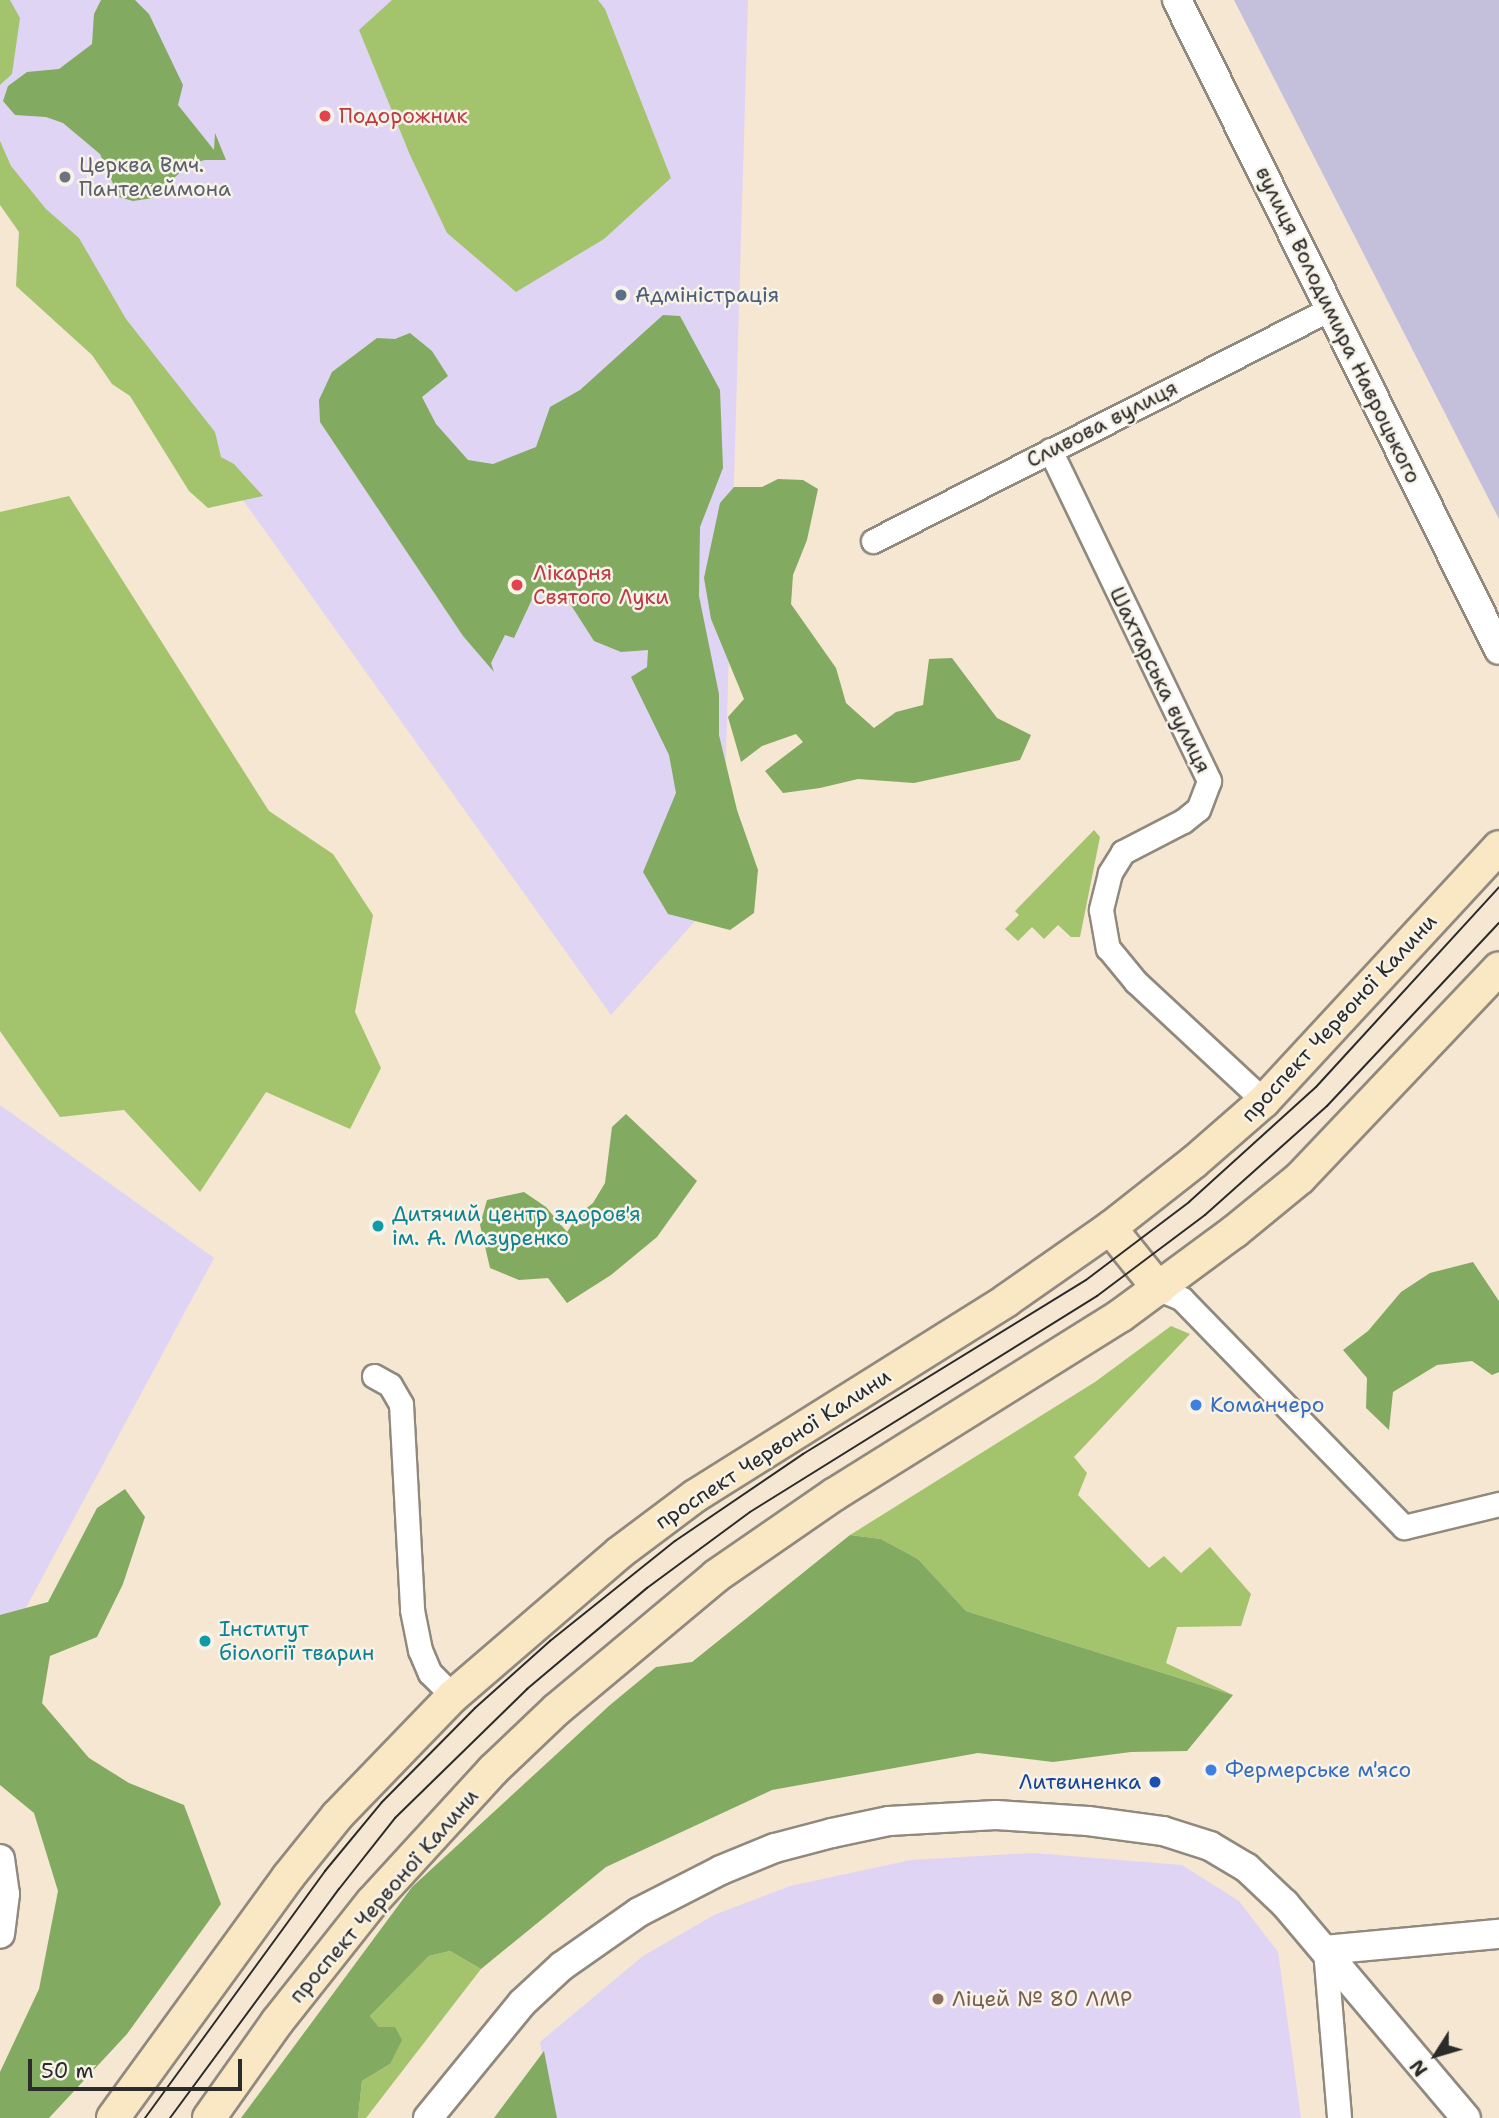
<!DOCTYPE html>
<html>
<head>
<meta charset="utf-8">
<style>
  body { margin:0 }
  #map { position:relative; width:1499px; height:2118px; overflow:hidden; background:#f5e7d2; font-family:"Shantell Sans",sans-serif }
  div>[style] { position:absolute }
  .built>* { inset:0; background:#e0d4f4 }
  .industrial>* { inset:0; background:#c4c0db }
  .green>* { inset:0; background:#a3c46c }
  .forest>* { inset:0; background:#82aa60 }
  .roads { filter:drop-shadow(2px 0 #90897e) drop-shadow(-2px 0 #90897e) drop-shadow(0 2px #90897e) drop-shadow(0 -2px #90897e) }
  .minor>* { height:23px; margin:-11.5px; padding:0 11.5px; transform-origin:11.5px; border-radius:11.5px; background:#fff }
  .tertiary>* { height:28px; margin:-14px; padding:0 14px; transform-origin:14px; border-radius:14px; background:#fff }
  .secondary>* { height:32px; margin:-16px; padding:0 16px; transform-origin:16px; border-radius:16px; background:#fae7c3 }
  .tram>* { height:2px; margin:-1px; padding:0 1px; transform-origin:1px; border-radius:1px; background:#2b2b2b }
  .dots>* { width:19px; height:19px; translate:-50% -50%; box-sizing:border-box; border:4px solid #f7f3e8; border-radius:50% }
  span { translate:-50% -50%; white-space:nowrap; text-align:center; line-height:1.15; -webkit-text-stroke:5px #f7f3e8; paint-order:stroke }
  .health-label { font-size:21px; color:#be3a42 }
  .left { translate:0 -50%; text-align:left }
  .worship-label { font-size:21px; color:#5b616d }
  .service-label { font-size:21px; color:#4e5e75 }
  .street-label { font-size:21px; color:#2b2b2b }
  .culture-label { font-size:21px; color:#0d838f }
  .shop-label { font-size:21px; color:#366cbe }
  .transit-label { font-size:21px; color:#164399 }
  .right { translate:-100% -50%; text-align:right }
  .education-label { font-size:21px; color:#785e54 }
  .north { position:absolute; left:1401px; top:2020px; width:70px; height:70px; -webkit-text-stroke:5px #f7f3e8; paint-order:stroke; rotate:233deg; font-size:19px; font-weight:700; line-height:28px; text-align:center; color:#2b2b2b }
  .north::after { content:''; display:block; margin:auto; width:24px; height:32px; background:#2b2b2b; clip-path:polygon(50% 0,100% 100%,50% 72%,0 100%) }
  .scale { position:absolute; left:28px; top:2059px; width:214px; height:32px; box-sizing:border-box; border:4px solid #2b2b2b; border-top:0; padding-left:9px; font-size:21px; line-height:24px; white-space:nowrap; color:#2b2b2b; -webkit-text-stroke:5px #f7f3e8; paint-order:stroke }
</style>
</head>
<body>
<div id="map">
  <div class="built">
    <i style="clip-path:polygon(0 0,748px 0,722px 891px,611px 1015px,0 160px)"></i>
    <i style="clip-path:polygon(0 1105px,214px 1258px,0 1656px)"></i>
    <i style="clip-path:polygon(1033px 1853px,1182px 1865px,1239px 1901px,1278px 1952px,1301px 2118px,553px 2118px,540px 2042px,643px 1956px,714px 1915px,790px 1886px,911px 1860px)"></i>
  </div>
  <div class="industrial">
    <i style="clip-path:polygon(1234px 0,1499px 0,1499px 519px)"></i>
  </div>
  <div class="green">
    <i style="clip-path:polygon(0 0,10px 0,20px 18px,12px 74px,0 85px)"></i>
    <i style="clip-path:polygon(392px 0,598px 0,605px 9px,671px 178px,604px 239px,516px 292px,447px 233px,410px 155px,359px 30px)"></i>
    <i style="clip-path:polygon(0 141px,11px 166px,46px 209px,79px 238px,126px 319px,215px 432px,221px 457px,234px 464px,263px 496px,208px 508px,189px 491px,130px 396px,112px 384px,92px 355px,16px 286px,19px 232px,0 205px)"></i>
    <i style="clip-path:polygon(69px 496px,269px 811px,333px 854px,373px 915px,355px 1012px,381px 1068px,350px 1129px,266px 1092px,200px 1192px,124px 1110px,60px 1117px,0 1031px,0 512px)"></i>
    <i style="clip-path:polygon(1094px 830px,1100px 837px,1080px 937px,1071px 937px,1058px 925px,1044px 939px,1032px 927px,1018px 941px,1005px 929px,1019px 915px,1015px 911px)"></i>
    <i style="clip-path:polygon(1171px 1326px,1190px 1334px,1074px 1457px,1087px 1473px,1078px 1495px,1149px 1568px,1164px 1556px,1181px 1573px,1210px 1547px,1251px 1594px,1241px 1626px,1177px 1627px,1166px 1663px,1233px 1695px,966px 1611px,918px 1559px,881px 1539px,850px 1535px,1095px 1382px)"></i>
    <i style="clip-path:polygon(450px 1951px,481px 1969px,366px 2118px,358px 2118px,362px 2081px,390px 2064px,379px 2027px,370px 2016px,429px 1956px)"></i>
  </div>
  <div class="forest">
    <i style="clip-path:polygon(101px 0,135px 0,149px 14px,183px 85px,178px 105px,214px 150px,215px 133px,226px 160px,205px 160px,189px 164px,153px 198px,133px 201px,119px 197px,100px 154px,63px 123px,46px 117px,15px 115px,3px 101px,8px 86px,27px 72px,59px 69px,92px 44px,94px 14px)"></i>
    <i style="clip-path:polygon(663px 315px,680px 316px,720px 390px,723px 468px,700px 527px,699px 596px,719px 694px,719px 735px,737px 810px,758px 870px,754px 913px,730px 930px,668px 914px,643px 872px,676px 793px,669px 755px,631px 677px,647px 667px,648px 650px,621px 652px,594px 641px,567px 599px,535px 593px,514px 638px,505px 635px,491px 663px,494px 672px,463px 636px,320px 422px,319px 400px,332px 372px,377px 338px,395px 339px,410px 333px,432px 351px,448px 376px,422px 397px,436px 424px,468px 460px,493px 464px,536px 447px,550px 407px,580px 390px)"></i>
    <i style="clip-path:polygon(778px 479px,803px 480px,818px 489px,807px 540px,793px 575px,791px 604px,836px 668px,846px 703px,874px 728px,896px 712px,923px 705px,929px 659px,952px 658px,997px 718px,1031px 735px,1020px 760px,914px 783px,858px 779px,820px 788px,783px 793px,765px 771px,803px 742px,796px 734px,762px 746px,741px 762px,728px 717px,744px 699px,711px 619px,704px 578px,720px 503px,734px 487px,762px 487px)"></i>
    <i style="clip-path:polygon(626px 1114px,697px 1181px,657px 1237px,611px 1275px,567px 1303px,548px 1278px,519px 1280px,490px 1268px,480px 1225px,487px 1200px,524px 1192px,546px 1207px,567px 1232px,579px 1214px,593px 1203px,605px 1183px,612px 1127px)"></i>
    <i style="clip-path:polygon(1473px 1262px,1499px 1301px,1499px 1372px,1492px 1375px,1472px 1361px,1437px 1365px,1393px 1392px,1389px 1430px,1366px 1408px,1367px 1378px,1343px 1350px,1368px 1331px,1401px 1292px,1430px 1273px)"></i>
    <i style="clip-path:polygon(125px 1489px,145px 1517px,123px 1584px,97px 1637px,50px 1656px,42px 1703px,89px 1758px,129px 1783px,184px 1805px,221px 1904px,127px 2034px,49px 2118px,0 2118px,0 2072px,39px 1989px,58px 1891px,34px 1813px,0 1785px,0 1615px,48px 1602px,97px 1508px)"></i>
    <i style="clip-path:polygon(850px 1535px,881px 1539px,918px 1559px,966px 1611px,1233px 1695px,1187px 1751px,1131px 1752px,1053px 1762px,978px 1753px,772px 1790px,606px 1867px,481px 1969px,450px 1951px,429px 1956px,370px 2016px,379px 2027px,395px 2027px,402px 2040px,390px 2064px,362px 2081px,358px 2118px,241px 2118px,412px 1887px,610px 1705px,656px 1667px,692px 1662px)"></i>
    <i style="clip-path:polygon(544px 2051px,557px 2118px,494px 2118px)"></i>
  </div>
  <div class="roads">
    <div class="minor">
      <i style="left:1050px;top:450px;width:367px;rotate:64.3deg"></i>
      <i style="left:1209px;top:781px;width:30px;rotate:111deg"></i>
      <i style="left:1198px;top:809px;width:19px;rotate:141deg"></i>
      <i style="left:1183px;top:821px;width:68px;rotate:152.7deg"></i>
      <i style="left:1123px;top:852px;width:25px;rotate:122deg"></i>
      <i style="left:1110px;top:873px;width:38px;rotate:104deg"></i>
      <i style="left:1101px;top:910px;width:39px;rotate:80deg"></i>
      <i style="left:1108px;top:948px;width:44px;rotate:50.5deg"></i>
      <i style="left:1136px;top:982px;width:175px;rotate:42.9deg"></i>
      <i style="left:873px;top:541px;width:513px;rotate:-26.92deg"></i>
      <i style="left:1159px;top:1289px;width:25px;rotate:23deg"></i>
      <i style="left:1182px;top:1299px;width:318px;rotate:45.8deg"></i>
      <i style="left:1404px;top:1527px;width:98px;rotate:-13.6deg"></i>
      <i style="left:374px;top:1376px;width:18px;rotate:29deg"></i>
      <i style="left:390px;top:1385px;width:22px;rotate:60deg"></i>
      <i style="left:401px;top:1404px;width:206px;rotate:86.9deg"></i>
      <i style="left:412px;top:1610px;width:41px;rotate:78.7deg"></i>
      <i style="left:420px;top:1650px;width:25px;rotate:67deg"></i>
      <i style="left:430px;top:1673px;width:33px;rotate:45deg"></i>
      <i style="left:1325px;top:1950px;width:169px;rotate:85.2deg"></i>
    </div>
    <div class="tertiary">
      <i style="left:1177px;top:0;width:725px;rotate:63.65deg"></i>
      <i style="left:0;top:1859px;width:35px;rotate:82deg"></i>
      <i style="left:5px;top:1894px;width:40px;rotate:97.1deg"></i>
      <i style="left:1325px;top:1950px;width:175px;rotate:-5.3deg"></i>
      <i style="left:428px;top:2118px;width:149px;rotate:-50.7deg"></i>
      <i style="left:522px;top:2003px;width:54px;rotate:-42.8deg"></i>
      <i style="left:562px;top:1966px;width:94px;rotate:-35deg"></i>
      <i style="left:639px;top:1912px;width:92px;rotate:-27.1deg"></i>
      <i style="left:721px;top:1870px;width:58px;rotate:-22.2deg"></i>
      <i style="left:775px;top:1848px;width:59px;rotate:-14.7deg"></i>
      <i style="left:832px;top:1833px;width:58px;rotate:-11.9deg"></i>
      <i style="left:889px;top:1821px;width:107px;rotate:-3.2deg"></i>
      <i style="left:996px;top:1815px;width:92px;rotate:3.7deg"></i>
      <i style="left:1088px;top:1821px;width:76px;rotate:7.6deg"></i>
      <i style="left:1163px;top:1831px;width:49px;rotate:17.7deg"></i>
      <i style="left:1210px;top:1846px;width:43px;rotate:30.7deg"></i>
      <i style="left:1247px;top:1868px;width:52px;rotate:43.5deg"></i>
      <i style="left:1285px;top:1904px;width:280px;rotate:49.8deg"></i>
    </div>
    <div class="secondary">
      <i style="left:1110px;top:1228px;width:78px;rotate:51.2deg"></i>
      <i style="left:113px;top:2118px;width:298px;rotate:-54deg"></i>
      <i style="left:288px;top:1877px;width:78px;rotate:-51.2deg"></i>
      <i style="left:337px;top:1816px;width:167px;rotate:-46deg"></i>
      <i style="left:453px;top:1696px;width:219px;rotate:-40.7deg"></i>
      <i style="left:619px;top:1553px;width:95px;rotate:-36.9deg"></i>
      <i style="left:695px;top:1496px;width:368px;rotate:-32.1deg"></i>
      <i style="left:1007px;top:1300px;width:126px;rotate:-35deg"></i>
      <i style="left:1110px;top:1228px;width:107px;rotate:-38.2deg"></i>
      <i style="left:1194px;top:1162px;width:93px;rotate:-41.1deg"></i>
      <i style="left:1264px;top:1101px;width:346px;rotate:-47.2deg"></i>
      <i style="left:209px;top:2118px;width:118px;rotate:-54.7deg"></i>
      <i style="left:277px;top:2022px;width:154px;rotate:-51.6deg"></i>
      <i style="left:373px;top:1901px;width:178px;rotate:-47.5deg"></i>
      <i style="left:493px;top:1770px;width:87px;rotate:-43.6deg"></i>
      <i style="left:556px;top:1710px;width:209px;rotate:-39.9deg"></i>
      <i style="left:716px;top:1576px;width:145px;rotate:-34.6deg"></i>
      <i style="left:835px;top:1494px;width:336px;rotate:-32deg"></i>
      <i style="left:1120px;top:1316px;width:142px;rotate:-36.4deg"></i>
      <i style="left:1234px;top:1232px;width:85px;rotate:-39.3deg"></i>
      <i style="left:1300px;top:1178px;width:289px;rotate:-46.5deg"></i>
    </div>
  </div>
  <div class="tram">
    <i style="left:145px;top:2118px;width:306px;rotate:-53.9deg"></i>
    <i style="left:325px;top:1871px;width:89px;rotate:-50.4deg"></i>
    <i style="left:382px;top:1802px;width:132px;rotate:-45.3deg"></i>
    <i style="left:475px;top:1708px;width:101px;rotate:-41.8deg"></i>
    <i style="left:550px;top:1641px;width:160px;rotate:-38.7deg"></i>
    <i style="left:675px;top:1541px;width:155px;rotate:-34.2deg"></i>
    <i style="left:803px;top:1454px;width:332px;rotate:-31.6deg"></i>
    <i style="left:1086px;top:1280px;width:129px;rotate:-37.1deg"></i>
    <i style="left:1189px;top:1202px;width:171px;rotate:-42.2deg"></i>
    <i style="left:1316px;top:1087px;width:271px;rotate:-47.5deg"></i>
    <i style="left:170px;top:2118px;width:285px;rotate:-53.6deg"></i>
    <i style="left:339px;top:1889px;width:90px;rotate:-51.7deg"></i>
    <i style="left:395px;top:1818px;width:185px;rotate:-44.3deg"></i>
    <i style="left:527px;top:1689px;width:157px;rotate:-40.1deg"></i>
    <i style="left:647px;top:1588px;width:128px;rotate:-36.4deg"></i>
    <i style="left:750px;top:1512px;width:409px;rotate:-31.9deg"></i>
    <i style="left:1097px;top:1296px;width:135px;rotate:-36.9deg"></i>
    <i style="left:1205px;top:1215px;width:164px;rotate:-41.8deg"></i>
    <i style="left:1327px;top:1106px;width:251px;rotate:-46.8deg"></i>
  </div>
  <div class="dots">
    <i style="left:325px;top:116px;background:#e0444e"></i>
    <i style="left:65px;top:177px;background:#6b7280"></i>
    <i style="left:621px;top:295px;background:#5c6f8a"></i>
    <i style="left:517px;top:585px;background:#e0444e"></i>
    <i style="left:378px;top:1226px;background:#0f9aa8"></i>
    <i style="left:1196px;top:1405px;background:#3f7fe0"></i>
    <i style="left:205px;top:1641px;background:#0f9aa8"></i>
    <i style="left:1211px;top:1770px;background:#3f7fe0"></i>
    <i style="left:1155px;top:1782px;background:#1a4fb4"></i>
    <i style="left:938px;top:1999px;background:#8d6e63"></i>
  </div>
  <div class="health-label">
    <span class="left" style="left:339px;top:116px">Подорожник</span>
    <span class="left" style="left:533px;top:585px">Лікарня<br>Святого Луки</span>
  </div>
  <div class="worship-label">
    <span class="left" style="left:79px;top:177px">Церква Вмч.<br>Пантелеймона</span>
  </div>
  <div class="service-label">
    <span class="left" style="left:635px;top:295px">Адміністрація</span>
  </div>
  <div class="street-label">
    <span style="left:1338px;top:325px;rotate:64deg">вулиця Володимира Навроцького</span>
    <span style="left:1102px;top:424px;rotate:-27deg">Сливова вулиця</span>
    <span style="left:1160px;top:680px;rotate:64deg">Шахтарська вулиця</span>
    <span style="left:1339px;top:1018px;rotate:-47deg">проспект Червоної Калини</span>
    <span style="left:773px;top:1449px;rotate:-33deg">проспект Червоної Калини</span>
    <span style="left:384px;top:1896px;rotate:-49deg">проспект Червоної Калини</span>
  </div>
  <div class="culture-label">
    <span class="left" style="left:392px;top:1226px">Дитячий центр здоров'я<br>ім. А. Мазуренко</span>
    <span class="left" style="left:219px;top:1641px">Інститут<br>біології тварин</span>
  </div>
  <div class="shop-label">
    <span class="left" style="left:1210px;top:1405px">Команчеро</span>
    <span class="left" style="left:1225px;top:1770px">Фермерське м'ясо</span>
  </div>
  <div class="transit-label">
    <span class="right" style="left:1141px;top:1782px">Литвиненка</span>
  </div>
  <div class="education-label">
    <span class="left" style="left:952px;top:1999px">Ліцей № 80 ЛМР</span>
  </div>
  <div class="north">N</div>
  <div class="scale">50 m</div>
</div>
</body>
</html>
